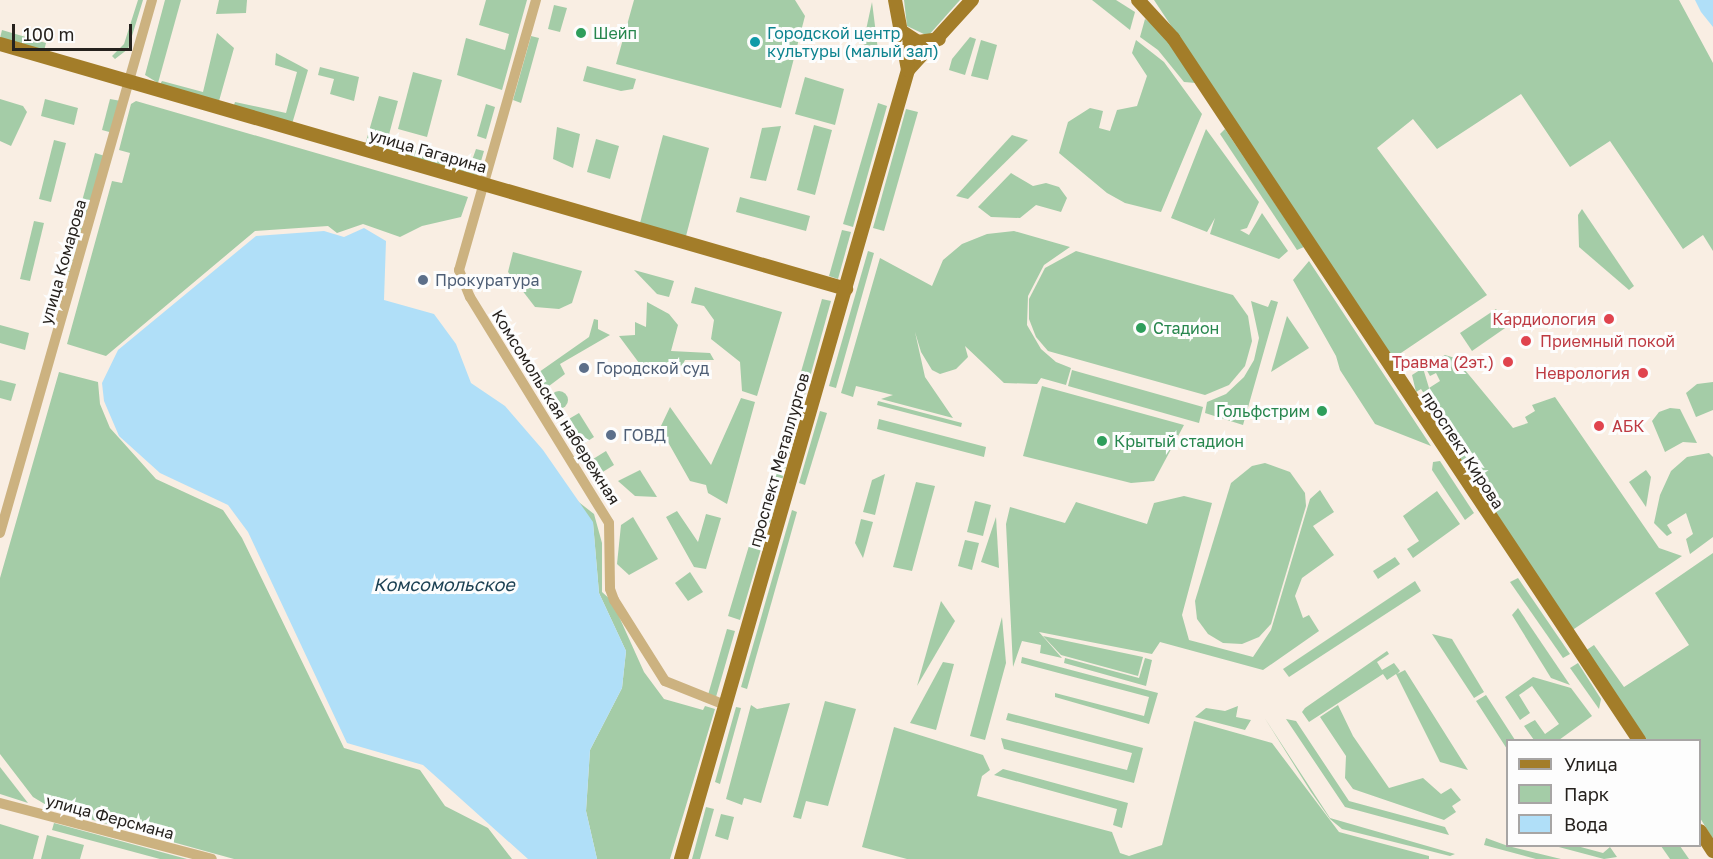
<!DOCTYPE html>
<html>
<head>
<meta charset="utf-8">
<style>
  body { margin:0 }
  #map { position:relative; width:1713px; height:859px; overflow:hidden; background:#f9eee3; font-family:"Golos Text",sans-serif }
  div>[style] { position:absolute }
  .green>* { inset:0; background:#a4cca7 }
  .round { border-radius:50% }
  .water>* { inset:0; background:#b0dff8 }
  .minor>* { height:10px; margin:-5px; padding:0 5px; transform-origin:5px; border-radius:5px; background:#ccb280 }
  .major>* { height:14px; margin:-7px; padding:0 7px; transform-origin:7px; border-radius:7px; background:#a37d29 }
  .dots>* { width:16px; height:16px; translate:-50% -50%; box-sizing:border-box; border:3px solid #fdfdfd; border-radius:50% }
  span { translate:-50% -50%; white-space:nowrap; text-align:center; line-height:1.15; -webkit-text-stroke:6px #fdfdfd; paint-order:stroke }
  .leisure-label { font-size:16px; color:#27864d }
  .left { translate:0 -50%; text-align:left }
  .right { translate:-100% -50%; text-align:right }
  .culture-label { font-size:16px; color:#0d838f }
  .street-label { font-size:16px; color:#26221e }
  .service-label { font-size:16px; color:#4e5e75 }
  .health-label { font-size:16px; color:#be3a42 }
  .water-label { font-size:18px; color:#1c4153; font-style:italic }
  .legend { position:absolute; left:1506px; top:739px; width:195px; height:108px; box-sizing:border-box; background:#fdfdfd; border:2px solid #a7a5a4; margin:0; padding:8px 10px; list-style:none; font-size:18px; color:#26221e }
  .legend li { display:flex; align-items:center; gap:12px; height:30px }
  .legend b { width:30px; border:2px solid #a7a5a4 }
  .scale { position:absolute; left:12px; top:24px; width:120px; height:27px; box-sizing:border-box; border:3px solid #26221e; border-top:0; padding-left:8px; font-size:18px; line-height:21px; white-space:nowrap; color:#26221e; -webkit-text-stroke:4px #fdfdfd; paint-order:stroke }
</style>
</head>
<body>
<div id="map">
  <div class="green">
    <i style="clip-path:polygon(138px 0,143px 0,128px 49px,115px 59px,112px 56px,124px 44px)"></i>
    <i style="clip-path:polygon(165px 0,181px 0,158px 83px,145px 75px)"></i>
    <i style="clip-path:polygon(219px 0,247px 0,246px 13px,216px 14px)"></i>
    <i style="clip-path:polygon(486px 0,527px 0,502px 90px,457px 75px,466px 38px,505px 50px,509px 34px,479px 25px)"></i>
    <i style="clip-path:polygon(634px 0,795px 0,805px 16px,781px 108px,616px 64px)"></i>
    <i style="clip-path:polygon(904px 0,960px 0,928px 36px,907px 26px)"></i>
    <i style="clip-path:polygon(1092px 0,1116px 0,1135px 12px,1130px 30px)"></i>
    <i style="clip-path:polygon(1154px 0,1679px 0,1713px 63px,1713px 251px,1703px 235px,1683px 249px,1610px 141px,1570px 167px,1521px 94px,1437px 149px,1413px 119px,1377px 148px,1487px 295px,1392px 359px)"></i>
    <i style="clip-path:polygon(872px 2px,878px 50px,863px 44px)"></i>
    <i style="clip-path:polygon(554px 5px,567px 8px,560px 32px,548px 29px)"></i>
    <i style="clip-path:polygon(1145px 19px,1160px 30px,1196px 83px,1184px 82px,1158px 50px,1140px 37px)"></i>
    <i style="clip-path:polygon(2px 30px,46px 43px,44px 51px,0 38px)"></i>
    <i style="clip-path:polygon(217px 33px,234px 48px,219px 101px,159px 86px,162px 81px,203px 92px)"></i>
    <i style="clip-path:polygon(531px 36px,539px 38px,521px 103px,513px 100px)"></i>
    <i style="clip-path:polygon(970px 37px,976px 39px,965px 75px,949px 70px,952px 59px)"></i>
    <i style="clip-path:polygon(981px 40px,997px 45px,988px 80px,971px 76px)"></i>
    <i style="clip-path:polygon(1136px 40px,1164px 62px,1202px 114px,1161px 212px,1125px 203px,1107px 193px,1059px 153px,1068px 122px,1090px 108px,1103px 111px,1099px 128px,1110px 131px,1117px 110px,1137px 106px,1147px 76px,1132px 53px)"></i>
    <i style="clip-path:polygon(276px 53px,308px 70px,292px 124px,233px 108px,235px 102px,286px 113px,297px 72px,275px 65px)"></i>
    <i style="clip-path:polygon(587px 66px,636px 79px,633px 89px,621px 91px,583px 81px)"></i>
    <i style="clip-path:polygon(320px 67px,359px 77px,354px 101px,330px 94px,334px 79px,318px 75px)"></i>
    <i style="clip-path:polygon(413px 72px,442px 80px,427px 137px,398px 129px)"></i>
    <i style="clip-path:polygon(805px 77px,844px 89px,835px 125px,795px 114px)"></i>
    <i style="clip-path:polygon(379px 96px,398px 101px,387px 142px,470px 166px,476px 149px,484px 151px,477px 175px,365px 145px)"></i>
    <i style="clip-path:polygon(0 99px,23px 106px,27px 112px,11px 146px,0 141px)"></i>
    <i style="clip-path:polygon(45px 99px,78px 108px,74px 125px,41px 116px)"></i>
    <i style="clip-path:polygon(110px 99px,121px 101px,113px 133px,102px 130px)"></i>
    <i style="clip-path:polygon(136px 101px,468px 197px,461px 217px,422px 226px,400px 237px,363px 224px,337px 233px,328px 226px,255px 231px,106px 356px,67px 344px,112px 181px,122px 183px,130px 153px,119px 150px,131px 104px)"></i>
    <i style="clip-path:polygon(878px 103px,887px 106px,853px 227px,843px 224px)"></i>
    <i style="clip-path:polygon(486px 104px,495px 107px,486px 139px,477px 136px)"></i>
    <i style="clip-path:polygon(906px 109px,918px 112px,884px 231px,873px 228px)"></i>
    <i style="clip-path:polygon(814px 125px,832px 130px,815px 195px,797px 190px)"></i>
    <i style="clip-path:polygon(781px 126px,766px 181px,750px 178px,762px 128px)"></i>
    <i style="clip-path:polygon(557px 127px,580px 134px,573px 168px,553px 159px)"></i>
    <i style="clip-path:polygon(1206px 129px,1259px 202px,1247px 228px,1240px 230px,1249px 235px,1262px 213px,1288px 251px,1279px 259px,1210px 234px,1215px 218px,1207px 232px,1171px 218px)"></i>
    <i style="clip-path:polygon(1225px 129px,1304px 247px,1297px 250px,1220px 134px)"></i>
    <i style="clip-path:polygon(663px 135px,709px 148px,686px 236px,640px 223px)"></i>
    <i style="clip-path:polygon(1012px 135px,1028px 140px,968px 199px,956px 196px)"></i>
    <i style="clip-path:polygon(596px 139px,619px 146px,610px 179px,587px 172px)"></i>
    <i style="clip-path:polygon(54px 140px,66px 143px,51px 202px,39px 199px)"></i>
    <i style="clip-path:polygon(95px 153px,105px 156px,87px 219px,78px 216px)"></i>
    <i style="clip-path:polygon(1011px 173px,1033px 186px,1046px 183px,1059px 187px,1067px 198px,1061px 212px,1036px 205px,1020px 218px,991px 217px,978px 207px)"></i>
    <i style="clip-path:polygon(740px 197px,810px 216px,806px 231px,736px 212px)"></i>
    <i style="clip-path:polygon(1582px 209px,1634px 286px,1629px 290px,1579px 247px,1578px 215px)"></i>
    <i style="clip-path:polygon(34px 221px,44px 223px,30px 281px,20px 279px)"></i>
    <i style="clip-path:polygon(76px 226px,84px 229px,71px 274px,63px 271px)"></i>
    <i style="clip-path:polygon(842px 230px,851px 232px,838px 279px,829px 276px)"></i>
    <i style="clip-path:polygon(1014px 231px,1070px 247px,1044px 265px,1028px 296px,1027px 325px,1041px 349px,1056px 362px,1071px 368px,1066px 385px,1041px 378px,1037px 384px,1004px 383px,965px 346px,968px 357px,956px 369px,940px 374px,932px 370px,921px 352px,915px 332px,925px 377px,953px 418px,881px 399px,893px 395px,856px 386px,853px 397px,841px 393px,880px 258px,932px 286px,943px 260px,962px 244px,987px 234px)"></i>
    <i style="clip-path:polygon(868px 251px,874px 253px,836px 388px,829px 386px)"></i>
    <i style="clip-path:polygon(1076px 251px,1233px 295px,1248px 316px,1252px 341px,1245px 366px,1229px 385px,1205px 395px,1048px 351px,1036px 337px,1029px 319px,1029px 299px,1045px 268px)"></i>
    <i style="clip-path:polygon(513px 252px,582px 271px,572px 303px,559px 309px,535px 307px,508px 272px)"></i>
    <i style="clip-path:polygon(1309px 261px,1431px 446px,1375px 424px,1340px 370px,1336px 356px,1293px 280px)"></i>
    <i style="clip-path:polygon(634px 270px,674px 281px,669px 297px,657px 294px)"></i>
    <i style="clip-path:polygon(695px 287px,782px 312px,757px 396px,742px 391px,740px 362px,711px 339px,714px 320px,704px 306px,691px 303px)"></i>
    <i style="clip-path:polygon(822px 299px,831px 301px,800px 413px,790px 410px)"></i>
    <i style="clip-path:polygon(1271px 300px,1278px 302px,1243px 425px,1205px 413px,1207px 402px,1226px 394px,1244px 377px,1254px 360px,1259px 338px,1251px 301px,1268px 307px)"></i>
    <i style="clip-path:polygon(647px 302px,669px 314px,678px 325px,671px 351px,710px 353px,714px 360px,685px 360px,682px 366px,668px 362px,664px 370px,642px 367px,619px 336px,635px 335px,635px 322px,646px 327px)"></i>
    <i style="clip-path:polygon(1496px 309px,1508px 326px,1472px 351px,1460px 333px)"></i>
    <i style="clip-path:polygon(1287px 316px,1309px 348px,1271px 372px)"></i>
    <i style="clip-path:polygon(594px 319px,598px 320px,598px 329px,610px 335px,560px 364px,565px 374px,541px 392px,532px 377px,589px 337px)"></i>
    <i style="clip-path:polygon(0 325px,29px 333px,25px 350px,0 343px)"></i>
    <i style="clip-path:polygon(1445px 355px,1455px 358px,1513px 428px,1528px 423px,1525px 417px,1535px 411px,1532px 405px,1555px 397px,1659px 548px,1682px 556px,1571px 631px,1423px 403px,1428px 400px,1421px 389px,1416px 392px,1412px 375px,1423px 368px,1429px 388px,1440px 381px,1436px 373px,1430px 376px,1425px 367px)"></i>
    <i style="clip-path:polygon(1072px 370px,1203px 407px,1199px 423px,1068px 386px)"></i>
    <i style="clip-path:polygon(59px 372px,98px 382px,100px 404px,110px 428px,156px 479px,223px 510px,242px 538px,344px 748px,420px 770px,445px 806px,488px 828px,512px 859px,234px 859px,53px 809px,33px 797px,0 754px,0 578px)"></i>
    <i style="clip-path:polygon(0 380px,16px 384px,11px 401px,0 398px)"></i>
    <i style="clip-path:polygon(1713px 382px,1713px 410px,1696px 417px,1686px 393px,1697px 384px)"></i>
    <i style="clip-path:polygon(1042px 386px,1184px 425px,1154px 481px,1131px 483px,1023px 456px)"></i>
    <i class="round" style="left:550px;top:391px;width:18px;height:18px"></i>
    <i style="clip-path:polygon(741px 398px,755px 402px,727px 504px,708px 493px,706px 485px,690px 481px,660px 428px,670px 407px,711px 465px)"></i>
    <i style="clip-path:polygon(878px 401px,962px 423px,961px 427px,877px 405px)"></i>
    <i style="clip-path:polygon(1670px 408px,1680px 409px,1697px 443px,1683px 442px,1665px 452px,1652px 421px,1659px 412px)"></i>
    <i style="clip-path:polygon(820px 411px,827px 413px,805px 485px,799px 483px)"></i>
    <i style="clip-path:polygon(579px 413px,594px 437px,577px 448px,562px 423px)"></i>
    <i style="clip-path:polygon(879px 419px,986px 447px,984px 457px,877px 429px)"></i>
    <i style="clip-path:polygon(785px 424px,797px 427px,770px 523px,758px 519px)"></i>
    <i style="clip-path:polygon(606px 451px,614px 465px,593px 478px,585px 464px)"></i>
    <i style="clip-path:polygon(1709px 453px,1713px 457px,1713px 537px,1690px 554px,1686px 539px,1693px 534px,1686px 513px,1667px 525px,1672px 533px,1667px 536px,1654px 523px,1660px 495px,1671px 471px,1687px 457px)"></i>
    <i style="clip-path:polygon(1440px 461px,1474px 513px,1465px 520px,1432px 470px,1433px 462px)"></i>
    <i style="clip-path:polygon(1265px 463px,1290px 472px,1305px 493px,1306px 506px,1271px 624px,1259px 637px,1242px 644px,1223px 643px,1208px 634px,1197px 619px,1195px 601px,1231px 483px,1252px 466px)"></i>
    <i style="clip-path:polygon(640px 470px,657px 497px,635px 496px,618px 481px)"></i>
    <i style="clip-path:polygon(1646px 470px,1651px 477px,1646px 507px,1629px 482px)"></i>
    <i style="clip-path:polygon(885px 474px,875px 515px,863px 512px,872px 480px)"></i>
    <i style="clip-path:polygon(916px 482px,935px 486px,912px 571px,893px 567px)"></i>
    <i style="clip-path:polygon(1320px 490px,1334px 512px,1313px 526px,1334px 555px,1302px 578px,1295px 596px,1303px 618px,1309px 615px,1319px 631px,1263px 670px,1160px 642px,1152px 654px,1039px 632px,1062px 658px,1040px 653px,1041px 645px,1022px 641px,1013px 667px,1006px 524px,1010px 507px,1065px 523px,1076px 502px,1147px 524px,1154px 503px,1184px 496px,1212px 503px,1182px 615px,1189px 640px,1253px 657px,1271px 630px,1310px 499px)"></i>
    <i style="clip-path:polygon(1437px 491px,1460px 524px,1413px 558px,1407px 549px,1419px 541px,1403px 516px)"></i>
    <i style="clip-path:polygon(571px 496px,594px 514px,602px 543px,602px 592px,612px 601px,644px 672px,664px 699px,703px 710px,705px 706px,715px 709px,670px 859px,597px 859px,586px 811px,590px 750px,622px 688px,626px 651px,599px 593px,593px 523px)"></i>
    <i style="clip-path:polygon(975px 501px,991px 505px,983px 536px,967px 532px)"></i>
    <i style="clip-path:polygon(792px 510px,797px 512px,747px 689px,741px 687px)"></i>
    <i style="clip-path:polygon(677px 511px,698px 542px,706px 514px,721px 518px,706px 569px,694px 567px,666px 517px)"></i>
    <i style="clip-path:polygon(633px 517px,658px 559px,629px 575px,617px 564px,621px 525px)"></i>
    <i style="clip-path:polygon(996px 517px,999px 568px,981px 562px)"></i>
    <i style="clip-path:polygon(861px 519px,873px 522px,863px 558px,855px 543px)"></i>
    <i style="clip-path:polygon(754px 529px,759px 530px,754px 547px,761px 549px,740px 620px,728px 616px)"></i>
    <i style="clip-path:polygon(965px 540px,979px 543px,972px 570px,958px 566px)"></i>
    <i style="clip-path:polygon(1713px 553px,1713px 839px,1700px 818px,1700px 740px,1647px 740px,1585px 651px,1594px 645px,1624px 687px,1689px 645px,1655px 593px)"></i>
    <i style="clip-path:polygon(1395px 557px,1400px 564px,1378px 579px,1373px 571px)"></i>
    <i style="clip-path:polygon(690px 572px,703px 592px,688px 601px,675px 583px)"></i>
    <i style="clip-path:polygon(1518px 578px,1570px 654px,1563px 658px,1510px 582px)"></i>
    <i style="clip-path:polygon(1415px 581px,1421px 591px,1289px 677px,1283px 669px)"></i>
    <i style="clip-path:polygon(941px 601px,955px 621px,917px 686px)"></i>
    <i style="clip-path:polygon(1518px 608px,1570px 685px,1551px 678px,1512px 615px)"></i>
    <i style="clip-path:polygon(1002px 617px,1006px 663px,985px 740px,970px 736px)"></i>
    <i style="clip-path:polygon(727px 629px,735px 631px,716px 697px,708px 695px)"></i>
    <i style="clip-path:polygon(1432px 634px,1452px 639px,1484px 692px,1474px 698px)"></i>
    <i style="clip-path:polygon(1043px 636px,1143px 657px,1138px 676px,1061px 655px)"></i>
    <i style="clip-path:polygon(1387px 651px,1389px 654px,1377px 662px,1382px 670px,1394px 663px,1400px 671px,1397px 674px,1405px 670px,1468px 770px,1440px 762px,1396px 674px,1387px 680px,1383px 674px,1309px 722px,1302px 712px,1305px 708px)"></i>
    <i style="clip-path:polygon(1022px 657px,1158px 693px,1149px 724px,1055px 697px,1055px 693px,1144px 716px,1149px 697px,1021px 663px)"></i>
    <i style="clip-path:polygon(1065px 658px,1139px 678px,1145px 658px,1152px 660px,1146px 686px,1064px 663px)"></i>
    <i style="clip-path:polygon(943px 662px,954px 664px,936px 730px,910px 723px)"></i>
    <i style="clip-path:polygon(1578px 663px,1601px 699px,1599px 709px,1570px 668px)"></i>
    <i style="clip-path:polygon(1533px 677px,1571px 688px,1592px 716px,1559px 740px,1534px 740px,1524px 726px,1535px 720px,1545px 734px,1559px 724px,1532px 686px,1519px 695px,1530px 713px,1520px 720px,1505px 697px)"></i>
    <i style="clip-path:polygon(1486px 695px,1515px 740px,1508px 740px,1507px 749px,1476px 701px)"></i>
    <i style="clip-path:polygon(825px 701px,856px 709px,828px 806px,806px 801px,801px 819px,793px 817px)"></i>
    <i style="clip-path:polygon(790px 703px,761px 803px,744px 798px,742px 805px,726px 799px,751px 705px,757px 709px)"></i>
    <i style="clip-path:polygon(1338px 705px,1353px 736px,1389px 788px,1423px 778px,1441px 794px,1451px 788px,1461px 800px,1452px 806px,1456px 812px,1444px 820px,1353px 789px,1345px 778px,1346px 756px,1320px 717px)"></i>
    <i style="clip-path:polygon(1238px 706px,1236px 717px,1251px 720px,1245px 730px,1195px 717px,1206px 708px,1225px 711px)"></i>
    <i style="clip-path:polygon(736px 707px,741px 708px,720px 784px,715px 782px)"></i>
    <i style="clip-path:polygon(1008px 713px,1143px 748px,1134px 783px,1004px 749px,1001px 738px,1127px 770px,1132px 753px,1006px 720px)"></i>
    <i style="clip-path:polygon(1264px 717px,1330px 818px,1455px 854px,1450px 856px,1342px 829px,1330px 819px,1311px 792px)"></i>
    <i style="clip-path:polygon(1286px 719px,1296px 721px,1349px 801px,1445px 827px,1449px 835px,1345px 807px)"></i>
    <i style="clip-path:polygon(1194px 721px,1272px 743px,1339px 832px,1429px 856px,1429px 859px,907px 859px,862px 847px,894px 727px,983px 755px,990px 770px,982px 776px,977px 796px,1112px 832px,1120px 853px,1129px 856px,1162px 845px)"></i>
    <i style="clip-path:polygon(0 767px,28px 803px,0 794px)"></i>
    <i style="clip-path:polygon(1003px 769px,1128px 803px,1122px 828px,1113px 825px,1117px 809px,994px 775px)"></i>
    <i style="clip-path:polygon(706px 807px,714px 809px,700px 859px,692px 859px)"></i>
    <i style="clip-path:polygon(721px 814px,734px 817px,728px 840px,715px 836px)"></i>
    <i style="clip-path:polygon(54px 823px,187px 859px,160px 859px,52px 830px)"></i>
    <i style="clip-path:polygon(0 824px,39px 836px,33px 859px,0 859px)"></i>
    <i style="clip-path:polygon(47px 835px,84px 845px,80px 859px,41px 859px)"></i>
    <i style="clip-path:polygon(1486px 838px,1508px 846px,1561px 859px,1536px 859px,1484px 845px)"></i>
    <i style="clip-path:polygon(1555px 846px,1577px 846px,1603px 853px,1610px 847px,1617px 857px,1604px 859px)"></i>
    <i style="clip-path:polygon(1661px 846px,1680px 846px,1689px 859px,1670px 859px)"></i>
  </div>
  <div class="water">
    <i style="clip-path:polygon(1695px 0,1713px 0,1713px 27px,1701px 12px)"></i>
    <i style="clip-path:polygon(364px 228px,386px 241px,384px 300px,434px 314px,456px 344px,471px 383px,505px 406px,543px 450px,593px 522px,599px 593px,626px 651px,622px 688px,590px 750px,586px 811px,597px 859px,528px 859px,423px 765px,347px 743px,248px 532px,228px 505px,160px 473px,119px 436px,104px 401px,102px 383px,118px 350px,256px 236px,324px 231px,344px 237px)"></i>
  </div>
  <div class="minor">
    <i style="left:536px;top:0;width:281px;rotate:105.9deg"></i>
    <i style="left:459px;top:270px;width:29px;rotate:68deg"></i>
    <i style="left:470px;top:297px;width:265px;rotate:58.4deg"></i>
    <i style="left:609px;top:523px;width:66px;rotate:89.1deg"></i>
    <i style="left:610px;top:589px;width:12px;rotate:70deg"></i>
    <i style="left:614px;top:600px;width:96px;rotate:57.8deg"></i>
    <i style="left:665px;top:681px;width:65px;rotate:21.8deg"></i>
    <i style="left:0;top:533px;width:554px;rotate:-74.08deg"></i>
    <i style="left:0;top:803px;width:219px;rotate:14.8deg"></i>
  </div>
  <div class="major">
    <i style="left:1138px;top:0;width:52px;rotate:47.4deg"></i>
    <i style="left:1173px;top:38px;width:843px;rotate:56.42deg"></i>
    <i style="left:901px;top:31px;width:20px;rotate:33deg"></i>
    <i style="left:918px;top:42px;width:21px;rotate:-8deg"></i>
    <i style="left:0;top:44px;width:881px;rotate:16.15deg"></i>
    <i style="left:908px;top:70px;width:95px;rotate:-47.6deg"></i>
    <i style="left:1700px;top:831px;width:24px;rotate:57deg"></i>
    <i style="left:681px;top:859px;width:821px;rotate:-73.95deg"></i>
    <i style="left:908px;top:70px;width:71px;rotate:-100.5deg"></i>
  </div>
  <div class="dots">
    <i style="left:581px;top:33px;background:#2e9e5b"></i>
    <i style="left:755px;top:42px;background:#0f9aa8"></i>
    <i style="left:423px;top:280px;background:#5c6f8a"></i>
    <i style="left:1609px;top:319px;background:#e0444e"></i>
    <i style="left:1141px;top:328px;background:#2e9e5b"></i>
    <i style="left:1526px;top:341px;background:#e0444e"></i>
    <i style="left:1508px;top:362px;background:#e0444e"></i>
    <i style="left:584px;top:368px;background:#5c6f8a"></i>
    <i style="left:1643px;top:373px;background:#e0444e"></i>
    <i style="left:1322px;top:411px;background:#2e9e5b"></i>
    <i style="left:1599px;top:426px;background:#e0444e"></i>
    <i style="left:611px;top:435px;background:#5c6f8a"></i>
    <i style="left:1102px;top:441px;background:#2e9e5b"></i>
  </div>
  <div class="leisure-label">
    <span class="left" style="left:593px;top:33px">Шейп</span>
    <span class="left" style="left:1153px;top:328px">Стадион</span>
    <span class="right" style="left:1310px;top:411px">Гольфстрим</span>
    <span class="left" style="left:1114px;top:441px">Крытый стадион</span>
  </div>
  <div class="culture-label">
    <span class="left" style="left:767px;top:42px">Городской центр<br>культуры (малый зал)</span>
  </div>
  <div class="street-label">
    <span style="left:428px;top:151px;rotate:16deg">улица Гагарина</span>
    <span style="left:63px;top:262px;rotate:-74deg">улица Комарова</span>
    <span style="left:556px;top:407px;rotate:58deg">Комсомольская набережная</span>
    <span style="left:1463px;top:450px;rotate:57deg">проспект Кирова</span>
    <span style="left:779px;top:460px;rotate:-74deg">проспект Металлургов</span>
    <span style="left:110px;top:817px;rotate:15deg">улица Ферсмана</span>
  </div>
  <div class="service-label">
    <span class="left" style="left:435px;top:280px">Прокуратура</span>
    <span class="left" style="left:596px;top:368px">Городской суд</span>
    <span class="left" style="left:623px;top:435px">ГОВД</span>
  </div>
  <div class="health-label">
    <span class="right" style="left:1596px;top:319px">Кардиология</span>
    <span class="left" style="left:1540px;top:341px">Приемный покой</span>
    <span class="right" style="left:1494px;top:362px">Травма (2эт.)</span>
    <span class="right" style="left:1630px;top:373px">Неврология</span>
    <span class="left" style="left:1612px;top:426px">АБК</span>
  </div>
  <div class="water-label">
    <span style="left:444px;top:584px">Комсомольское</span>
  </div>
  <ul class="legend">
  <li><b style="height:8px;background:#a37d29"></b>Улица</li>
  <li><b style="height:16px;background:#a4cca7"></b>Парк</li>
  <li><b style="height:16px;background:#b0dff8"></b>Вода</li>
  </ul>
  <div class="scale">100 m</div>
</div>
</body>
</html>
